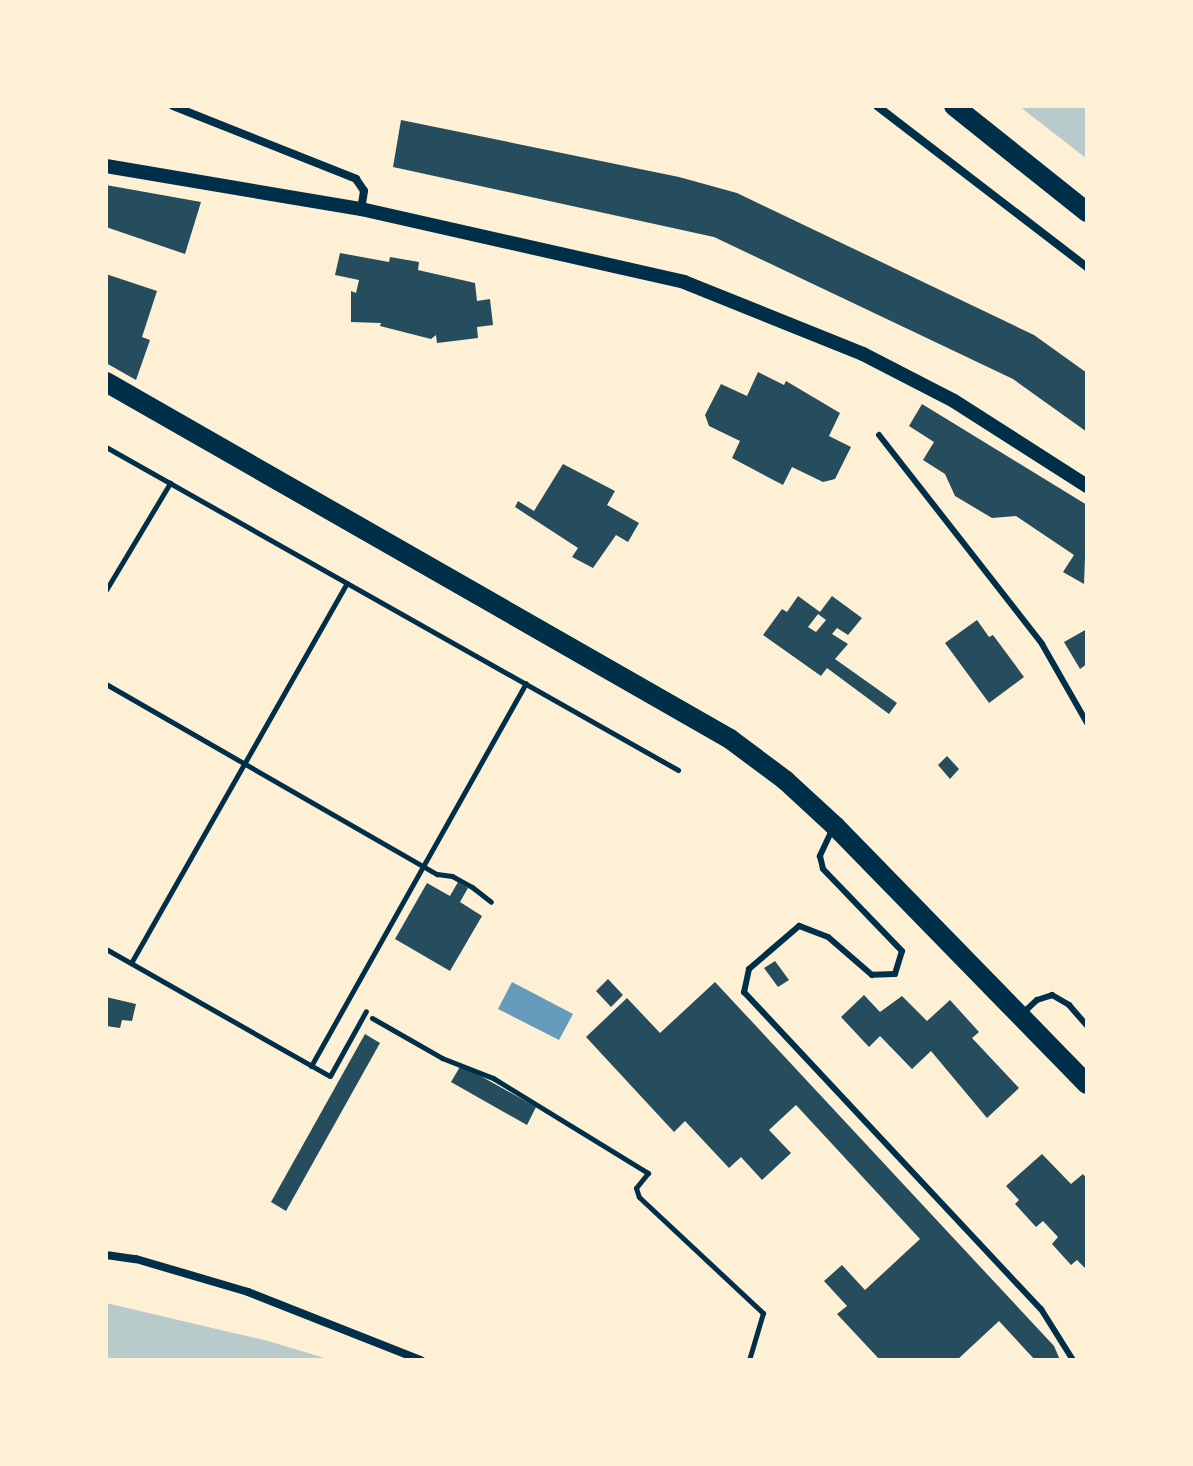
<!DOCTYPE html>
<html>
<head>
<meta charset="utf-8">
<style>
  body { margin:0 }
  #map { position:relative; width:1193px; height:1466px; overflow:hidden; background:#fdf0d5; font-family:"Source Sans 3",sans-serif }
  div>[style] { position:absolute }
  .green>* { inset:0; background:#b9caca }
  .water>* { inset:0; background:#669bbc }
  .building>* { inset:0; background:#264d5e }
  .path>* { height:5px; margin:-2.5px; padding:0 2.5px; transform-origin:2.5px; border-radius:2.5px; background:#003049 }
  .service>* { height:6px; margin:-3px; padding:0 3px; transform-origin:3px; border-radius:3px; background:#003049 }
  .minor>* { height:8px; margin:-4px; padding:0 4px; transform-origin:4px; border-radius:4px; background:#003049 }
  .tertiary>* { height:14px; margin:-7px; padding:0 7px; transform-origin:7px; border-radius:7px; background:#003049 }
  .primary>* { height:20px; margin:-10px; padding:0 10px; transform-origin:10px; border-radius:10px; background:#003049 }
  span { translate:-50% -50%; white-space:nowrap; text-align:center; line-height:1.15; -webkit-text-stroke:6px #fdf0d5; paint-order:stroke }
  .frame { position:absolute; inset:0; border:108px solid #fdf0d5; pointer-events:none }
</style>
</head>
<body>
<div id="map">
  <div class="green">
    <i style="clip-path:polygon(1019px 106px,1087px 106px,1087px 159px)"></i>
    <i style="clip-path:polygon(106px 1303px,268px 1341px,331px 1360px,106px 1360px)"></i>
  </div>
  <div class="water">
    <i style="clip-path:polygon(512px 982px,573px 1014px,559px 1040px,498px 1009px)"></i>
  </div>
  <div class="building">
    <i style="clip-path:polygon(401px 120px,679px 177px,737px 193px,1034px 335px,1087px 373px,1087px 432px,1013px 379px,714px 237px,393px 167px)"></i>
    <i style="clip-path:polygon(106px 185px,201px 202px,185px 254px,106px 227px)"></i>
    <i style="clip-path:polygon(340px 253px,389px 262px,390px 257px,419px 262px,418px 270px,475px 283px,477px 301px,490px 299px,493px 325px,477px 327px,478px 338px,437px 343px,436px 335px,431px 339px,380px 326px,381px 323px,351px 322px,351px 291px,356px 293px,359px 280px,335px 275px)"></i>
    <i style="clip-path:polygon(106px 274px,157px 291px,142px 337px,150px 340px,136px 380px,106px 363px)"></i>
    <i style="clip-path:polygon(758px 372px,784px 385px,786px 381px,840px 413px,829px 436px,851px 447px,835px 479px,823px 482px,792px 467px,783px 485px,732px 458px,740px 441px,709px 426px,705px 415px,721px 384px,747px 396px)"></i>
    <i style="clip-path:polygon(922px 404px,1087px 505px,1084px 584px,1063px 572px,1074px 555px,1016px 516px,992px 518px,955px 496px,945px 474px,923px 460px,934px 442px,909px 426px)"></i>
    <i style="clip-path:polygon(563px 464px,615px 491px,607px 505px,639px 523px,628px 542px,616px 535px,593px 568px,572px 557px,578px 548px,515px 507px,518px 501px,534px 511px)"></i>
    <i style="clip-path:polygon(evenodd,798px 596px,820px 612px,832px 596px,862px 618px,848px 635px,837px 628px,832px 634px,848px 644px,835px 659px,897px 703px,889px 714px,827px 668px,821px 676px,763px 635px,782px 609px,787px 612px,798px 596px,818px 614px,826px 620px,816px 632px,808px 627px,818px 614px)"></i>
    <i style="clip-path:polygon(977px 620px,989px 637px,993px 635px,1024px 677px,989px 703px,945px 643px)"></i>
    <i style="clip-path:polygon(1087px 629px,1087px 664px,1080px 669px,1064px 642px)"></i>
    <i style="clip-path:polygon(947px 756px,959px 769px,950px 779px,938px 765px)"></i>
    <i style="clip-path:polygon(458px 882px,468px 888px,460px 902px,482px 916px,450px 971px,395px 939px,427px 883px,450px 896px)"></i>
    <i style="clip-path:polygon(775px 961px,789px 980px,778px 987px,764px 968px)"></i>
    <i style="clip-path:polygon(608px 979px,623px 995px,611px 1007px,596px 991px)"></i>
    <i style="clip-path:polygon(715px 982px,1054px 1346px,1060px 1360px,1035px 1360px,999px 1321px,957px 1360px,880px 1360px,837px 1314px,847px 1306px,824px 1281px,842px 1265px,865px 1290px,920px 1239px,796px 1105px,769px 1130px,791px 1153px,762px 1180px,741px 1157px,729px 1168px,685px 1121px,674px 1132px,586px 1037px,627px 998px,660px 1033px)"></i>
    <i style="clip-path:polygon(864px 995px,880px 1012px,902px 996px,927px 1021px,950px 1000px,979px 1032px,972px 1038px,1019px 1088px,987px 1118px,931px 1051px,912px 1069px,880px 1036px,869px 1047px,841px 1017px)"></i>
    <i style="clip-path:polygon(106px 997px,136px 1004px,132px 1021px,122px 1020px,120px 1028px,106px 1026px)"></i>
    <i style="clip-path:polygon(365px 1034px,380px 1043px,286px 1211px,271px 1202px)"></i>
    <i style="clip-path:polygon(461px 1065px,536px 1107px,527px 1125px,451px 1082px)"></i>
    <i style="clip-path:polygon(1042px 1154px,1071px 1184px,1083px 1174px,1087px 1179px,1087px 1270px,1077px 1260px,1071px 1265px,1052px 1244px,1058px 1237px,1043px 1221px,1036px 1227px,1015px 1204px,1019px 1200px,1006px 1186px)"></i>
  </div>
  <div class="path">
    <i style="left:106px;top:447px;width:657px;rotate:29.45deg"></i>
    <i style="left:106px;top:590px;width:125px;rotate:-59.1deg"></i>
    <i style="left:106px;top:684px;width:382px;rotate:29.9deg"></i>
    <i style="left:437px;top:874px;width:15px;rotate:8deg"></i>
    <i style="left:452px;top:876px;width:23px;rotate:29deg"></i>
    <i style="left:472px;top:887px;width:24px;rotate:38deg"></i>
    <i style="left:106px;top:949px;width:257px;rotate:29.6deg"></i>
    <i style="left:330px;top:1076px;width:74px;rotate:-61deg"></i>
    <i style="left:131px;top:963px;width:437px;rotate:-60.4deg"></i>
    <i style="left:372px;top:1018px;width:81px;rotate:29.7deg"></i>
    <i style="left:442px;top:1058px;width:55px;rotate:21.4deg"></i>
    <i style="left:493px;top:1078px;width:182px;rotate:31.5deg"></i>
    <i style="left:648px;top:1173px;width:19px;rotate:129deg"></i>
    <i style="left:636px;top:1188px;width:9px;rotate:72deg"></i>
    <i style="left:639px;top:1197px;width:170px;rotate:43.1deg"></i>
    <i style="left:763px;top:1313px;width:49px;rotate:106.6deg"></i>
    <i style="left:311px;top:1066px;width:439px;rotate:-60.7deg"></i>
  </div>
  <div class="service">
    <i style="left:879px;top:435px;width:265px;rotate:52deg"></i>
    <i style="left:1042px;top:644px;width:91px;rotate:60.3deg"></i>
    <i style="left:832px;top:830px;width:29px;rotate:115deg"></i>
    <i style="left:820px;top:856px;width:13px;rotate:77deg"></i>
    <i style="left:823px;top:869px;width:114px;rotate:46.1deg"></i>
    <i style="left:902px;top:951px;width:24px;rotate:107deg"></i>
    <i style="left:895px;top:974px;width:23px;rotate:178deg"></i>
    <i style="left:872px;top:975px;width:58px;rotate:-139.2deg"></i>
    <i style="left:828px;top:937px;width:31px;rotate:-159deg"></i>
    <i style="left:799px;top:926px;width:66px;rotate:139.3deg"></i>
    <i style="left:749px;top:969px;width:24px;rotate:102deg"></i>
    <i style="left:744px;top:992px;width:434px;rotate:46.9deg"></i>
    <i style="left:1041px;top:1309px;width:60px;rotate:57.9deg"></i>
    <i style="left:1023px;top:1013px;width:19px;rotate:-43deg"></i>
    <i style="left:1037px;top:1000px;width:16px;rotate:-18deg"></i>
    <i style="left:1052px;top:995px;width:20px;rotate:30deg"></i>
    <i style="left:1069px;top:1005px;width:28px;rotate:49deg"></i>
  </div>
  <div class="minor">
    <i style="left:173px;top:106px;width:197px;rotate:21.7deg"></i>
    <i style="left:356px;top:179px;width:14px;rotate:56deg"></i>
    <i style="left:364px;top:191px;width:18px;rotate:99deg"></i>
    <i style="left:877px;top:106px;width:265px;rotate:37.5deg"></i>
    <i style="left:106px;top:1255px;width:30px;rotate:8deg"></i>
    <i style="left:136px;top:1259px;width:117px;rotate:16.4deg"></i>
    <i style="left:248px;top:1292px;width:186px;rotate:21.5deg"></i>
  </div>
  <div class="tertiary">
    <i style="left:106px;top:166px;width:259px;rotate:9.6deg"></i>
    <i style="left:361px;top:209px;width:331px;rotate:12.7deg"></i>
    <i style="left:684px;top:282px;width:193px;rotate:21.9deg"></i>
    <i style="left:863px;top:354px;width:102px;rotate:27.3deg"></i>
    <i style="left:954px;top:401px;width:158px;rotate:32.6deg"></i>
  </div>
  <div class="primary">
    <i style="left:954px;top:106px;width:170px;rotate:38.6deg"></i>
    <i style="left:106px;top:382px;width:719px;rotate:29.77deg"></i>
    <i style="left:730px;top:739px;width:69px;rotate:36.7deg"></i>
    <i style="left:785px;top:780px;width:68px;rotate:42.6deg"></i>
    <i style="left:835px;top:826px;width:361px;rotate:45.7deg"></i>
  </div>
  <div class="frame"></div>
</div>
</body>
</html>
